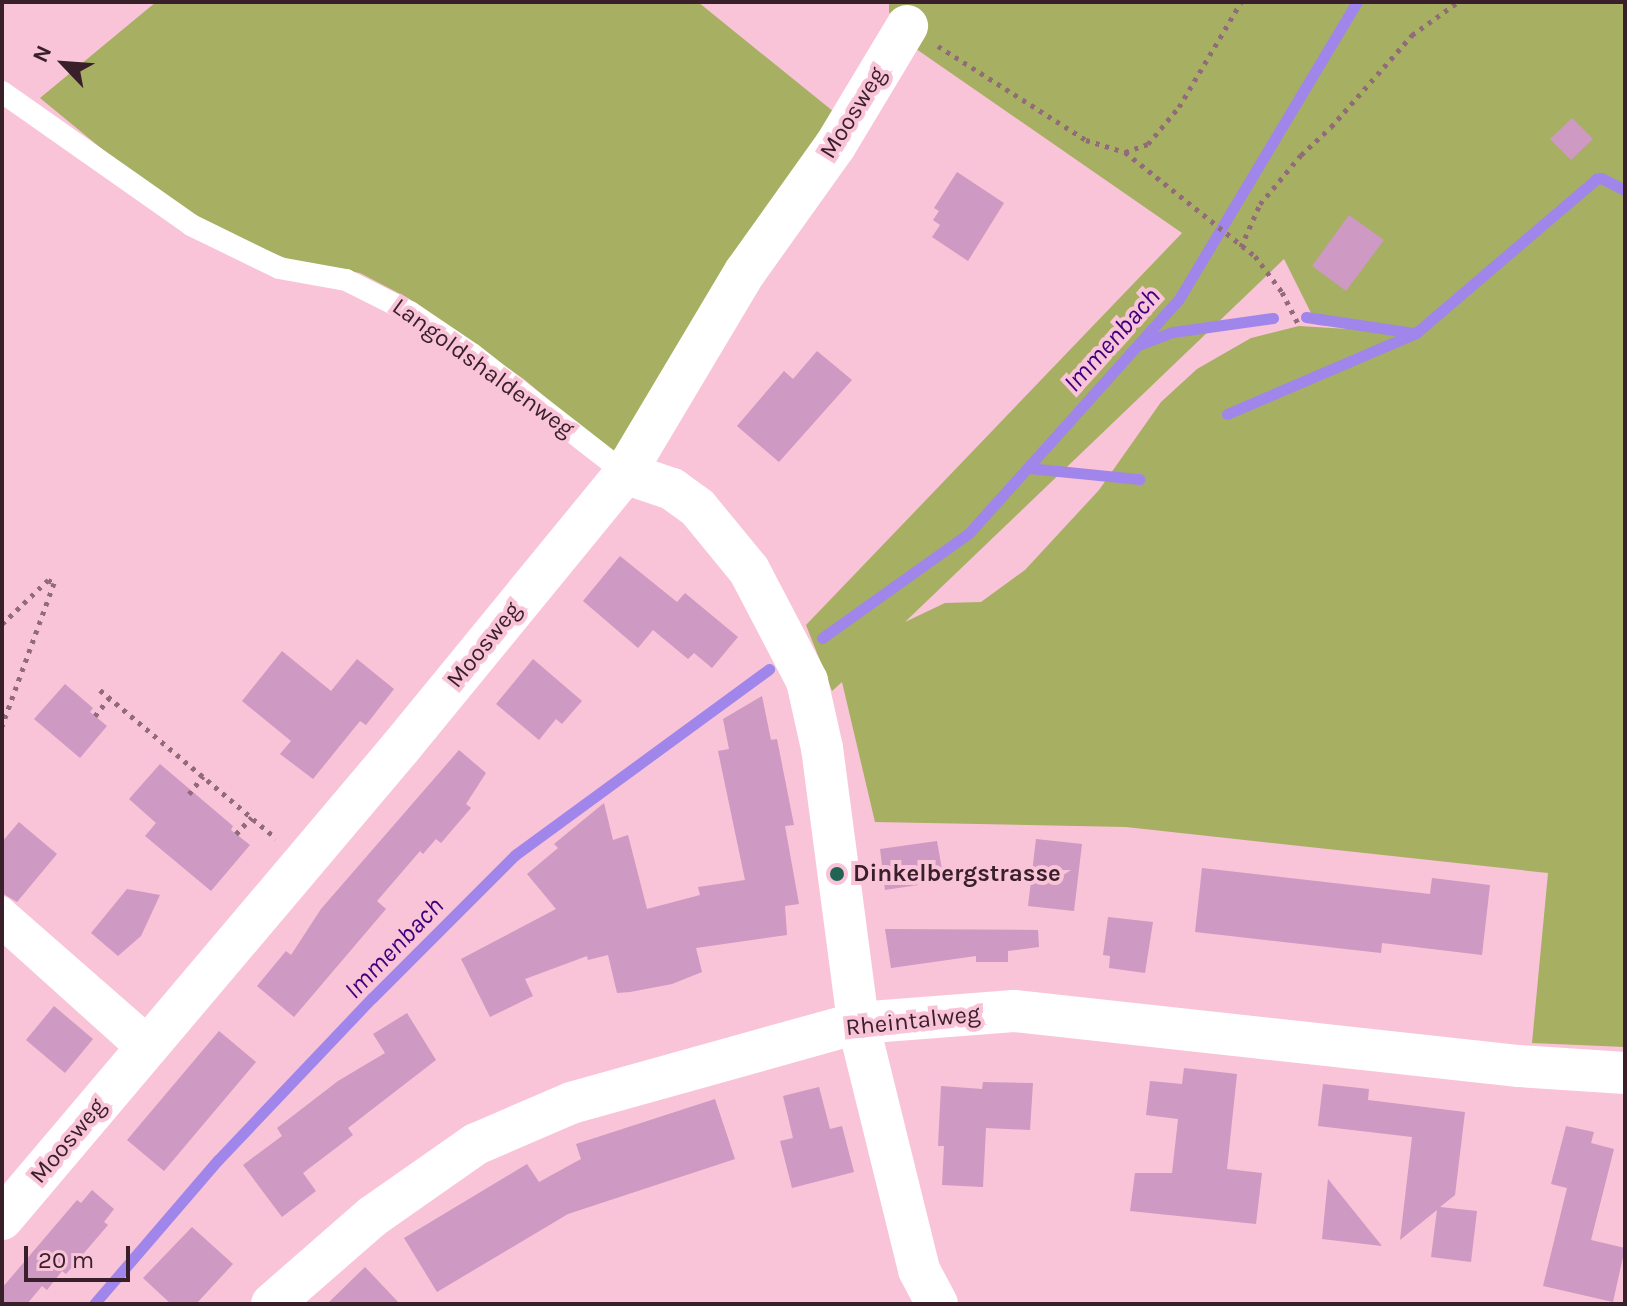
<!DOCTYPE html>
<html>
<head>
<meta charset="utf-8">
<style>
  body { margin:0 }
  #map { position:relative; width:1627px; height:1306px; overflow:hidden; background:#f9c3d8; font-family:Karla,sans-serif }
  div>[style] { position:absolute }
  .green>* { inset:0; background:#a7af62 }
  .stream>* { height:11px; margin:-5.5px; padding:0 5.5px; transform-origin:5.5px; border-radius:5.5px; background:#a086eb }
  .building>* { inset:0; background:#ce99c2 }
  .path>* { height:5px; margin-top:-2.5px; transform-origin:0; background:repeating-linear-gradient(90deg,#916b7a 0 4px,transparent 0 10px) }
  .service>* { height:22px; margin:-11px; padding:0 11px; transform-origin:11px; border-radius:11px; background:#fff }
  .minor>* { height:42px; margin:-21px; padding:0 21px; transform-origin:21px; border-radius:21px; background:#fff }
  .dots>* { width:22px; height:22px; translate:-50% -50%; box-sizing:border-box; border:4px solid #f9c3d8; border-radius:50% }
  span { translate:-50% -50%; white-space:nowrap; text-align:center; line-height:1.15; -webkit-text-stroke:8px #f9c3d8; paint-order:stroke }
  .street-label { font-size:24px; color:#381f29 }
  .poi-label { font-size:24px; color:#381f29; font-weight:700 }
  .left { translate:0 -50%; text-align:left }
  .water-label { font-size:26px; color:#3c007f; font-style:italic }
  .frame { position:absolute; inset:0; border:4px solid #381f29; pointer-events:none }
  .north { position:absolute; left:24px; top:24px; width:80px; height:80px; -webkit-text-stroke:6px #f9c3d8; paint-order:stroke; rotate:295deg; font-size:22px; font-weight:700; line-height:32px; text-align:center; color:#381f29 }
  .north::after { content:''; display:block; margin:auto; width:28px; height:36px; background:#381f29; clip-path:polygon(50% 0,100% 100%,50% 72%,0 100%) }
  .scale { position:absolute; left:24px; top:1246px; width:106px; height:36px; box-sizing:border-box; border:4px solid #381f29; border-top:0; padding-left:10px; font-size:24px; line-height:28px; white-space:nowrap; color:#381f29; -webkit-text-stroke:6px #f9c3d8; paint-order:stroke }
</style>
</head>
<body>
<div id="map">
  <div class="green">
    <i style="clip-path:polygon(156px 2px,698px 2px,834px 112px,612px 454px,525px 380px,408px 298px,360px 273px,290px 260px,217px 230px,124px 167px,40px 98px)"></i>
    <i style="clip-path:polygon(evenodd,889px 2px,1625px 2px,1625px 1047px,1532px 1043px,1548px 873px,1126px 827px,875px 822px,842px 682px,832px 691px,806px 625px,1182px 233px,909px 44px,889px 12px,889px 2px,1284px 259px,1317px 325px,1416px 331px,1443px 313px,1416px 333px,1299px 326px,1251px 338px,1197px 369px,1161px 402px,1099px 490px,1025px 570px,981px 602px,945px 603px,905px 622px,1284px 259px)"></i>
  </div>
  <div class="stream">
    <i style="left:1306px;top:317px;width:110px;rotate:8.4deg"></i>
    <i style="left:1141px;top:344px;width:34px;rotate:-21deg"></i>
    <i style="left:1173px;top:332px;width:101px;rotate:-8deg"></i>
    <i style="left:1227px;top:414px;width:206px;rotate:-23.2deg"></i>
    <i style="left:1416px;top:333px;width:237px;rotate:-40.5deg"></i>
    <i style="left:1596px;top:179px;width:5px;rotate:-11deg"></i>
    <i style="left:1601px;top:178px;width:27px;rotate:27deg"></i>
    <i style="left:1028px;top:468px;width:112px;rotate:5.7deg"></i>
    <i style="left:822px;top:638px;width:181px;rotate:-35.5deg"></i>
    <i style="left:969px;top:533px;width:314px;rotate:-48.1deg"></i>
    <i style="left:1179px;top:299px;width:346px;rotate:-59.1deg"></i>
    <i style="left:94px;top:1304px;width:190px;rotate:-49.3deg"></i>
    <i style="left:218px;top:1160px;width:224px;rotate:-46.5deg"></i>
    <i style="left:372px;top:998px;width:202px;rotate:-45deg"></i>
    <i style="left:515px;top:855px;width:315px;rotate:-36.2deg"></i>
  </div>
  <div class="building">
    <i style="clip-path:polygon(1572px 118px,1593px 139px,1571px 160px,1550px 139px)"></i>
    <i style="clip-path:polygon(957px 172px,1004px 203px,968px 261px,932px 237px,940px 225px,933px 220px,939px 211px,934px 208px)"></i>
    <i style="clip-path:polygon(1349px 215px,1384px 240px,1346px 291px,1312px 266px)"></i>
    <i style="clip-path:polygon(817px 351px,852px 380px,779px 462px,737px 426px,784px 371px,793px 379px)"></i>
    <i style="clip-path:polygon(620px 556px,677px 602px,685px 593px,738px 637px,712px 668px,694px 653px,688px 659px,653px 630px,638px 648px,583px 601px)"></i>
    <i style="clip-path:polygon(282px 651px,331px 691px,357px 659px,394px 689px,366px 725px,360px 721px,313px 779px,280px 754px,291px 741px,242px 701px)"></i>
    <i style="clip-path:polygon(533px 659px,582px 701px,562px 724px,556px 719px,539px 740px,496px 704px)"></i>
    <i style="clip-path:polygon(65px 684px,93px 708px,90px 712px,107px 726px,80px 758px,34px 719px)"></i>
    <i style="clip-path:polygon(762px 696px,771px 740px,777px 739px,794px 825px,785px 826px,799px 904px,785px 906px,787px 935px,696px 948px,702px 972px,672px 984px,630px 992px,617px 993px,608px 955px,588px 960px,587px 956px,525px 979px,533px 996px,490px 1017px,461px 959px,556px 909px,527px 874px,558px 848px,554px 844px,604px 803px,613px 840px,628px 835px,647px 909px,700px 895px,698px 887px,745px 880px,718px 751px,729px 749px,723px 719px)"></i>
    <i style="clip-path:polygon(459px 750px,486px 773px,466px 804px,471px 808px,441px 843px,436px 839px,423px 854px,420px 851px,377px 901px,386px 909px,294px 1017px,257px 986px,286px 951px,291px 955px,321px 909px)"></i>
    <i style="clip-path:polygon(160px 764px,233px 826px,231px 830px,250px 845px,211px 891px,145px 836px,156px 823px,129px 799px)"></i>
    <i style="clip-path:polygon(19px 822px,57px 854px,17px 902px,2px 893px,2px 842px)"></i>
    <i style="clip-path:polygon(1036px 839px,1082px 844px,1074px 911px,1028px 906px)"></i>
    <i style="clip-path:polygon(937px 841px,944px 881px,885px 890px,880px 849px)"></i>
    <i style="clip-path:polygon(1202px 868px,1430px 894px,1432px 878px,1490px 885px,1482px 955px,1382px 943px,1381px 953px,1195px 932px)"></i>
    <i style="clip-path:polygon(127px 889px,160px 895px,141px 936px,118px 956px,91px 933px)"></i>
    <i style="clip-path:polygon(1108px 917px,1153px 922px,1145px 973px,1109px 968px,1110px 956px,1103px 955px)"></i>
    <i style="clip-path:polygon(885px 929px,1038px 930px,1039px 947px,1008px 951px,1008px 962px,976px 962px,976px 956px,891px 968px)"></i>
    <i style="clip-path:polygon(54px 1006px,93px 1039px,65px 1073px,26px 1040px)"></i>
    <i style="clip-path:polygon(407px 1013px,436px 1060px,348px 1128px,353px 1135px,303px 1173px,316px 1191px,282px 1217px,243px 1165px,282px 1136px,277px 1128px,338px 1081px,385px 1053px,373px 1034px)"></i>
    <i style="clip-path:polygon(219px 1031px,256px 1062px,164px 1171px,127px 1140px)"></i>
    <i style="clip-path:polygon(1184px 1068px,1237px 1074px,1227px 1169px,1262px 1173px,1256px 1224px,1130px 1211px,1135px 1173px,1172px 1173px,1178px 1119px,1146px 1115px,1150px 1081px,1182px 1084px)"></i>
    <i style="clip-path:polygon(983px 1082px,1033px 1083px,1030px 1130px,986px 1128px,983px 1187px,942px 1185px,944px 1146px,938px 1146px,941px 1086px,982px 1089px)"></i>
    <i style="clip-path:polygon(1323px 1084px,1369px 1089px,1368px 1100px,1465px 1112px,1455px 1195px,1440px 1207px,1477px 1211px,1471px 1262px,1431px 1257px,1437px 1210px,1400px 1240px,1412px 1137px,1318px 1126px)"></i>
    <i style="clip-path:polygon(819px 1087px,830px 1129px,842px 1126px,854px 1172px,792px 1188px,780px 1141px,793px 1138px,783px 1096px)"></i>
    <i style="clip-path:polygon(715px 1099px,735px 1159px,568px 1214px,437px 1292px,404px 1238px,527px 1164px,539px 1182px,581px 1159px,576px 1144px)"></i>
    <i style="clip-path:polygon(1566px 1126px,1594px 1132px,1591px 1143px,1614px 1149px,1591px 1240px,1625px 1248px,1613px 1302px,1543px 1286px,1567px 1188px,1551px 1184px)"></i>
    <i style="clip-path:polygon(1328px 1179px,1382px 1246px,1322px 1239px)"></i>
    <i style="clip-path:polygon(92px 1190px,114px 1209px,104px 1222px,108px 1225px,66px 1274px,62px 1271px,47px 1290px,42px 1286px,27px 1304px,2px 1304px,2px 1288px,77px 1200px,81px 1203px)"></i>
    <i style="clip-path:polygon(192px 1227px,233px 1264px,196px 1304px,171px 1304px,143px 1278px)"></i>
    <i style="clip-path:polygon(365px 1267px,400px 1304px,327px 1304px)"></i>
  </div>
  <div class="path">
    <i style="left:938px;top:46px;width:175px;rotate:32.4deg"></i>
    <i style="left:1086px;top:140px;width:41px;rotate:17.1deg"></i>
    <i style="left:1125px;top:152px;width:24px;rotate:-19deg"></i>
    <i style="left:1148px;top:144px;width:48px;rotate:-50deg"></i>
    <i style="left:1179px;top:107px;width:122px;rotate:-59.4deg"></i>
    <i style="left:1125px;top:152px;width:166px;rotate:38.7deg"></i>
    <i style="left:1255px;top:256px;width:45px;rotate:53.1deg"></i>
    <i style="left:1282px;top:292px;width:38px;rotate:63deg"></i>
    <i style="left:1241px;top:247px;width:47px;rotate:-66.2deg"></i>
    <i style="left:1260px;top:204px;width:64px;rotate:-50.1deg"></i>
    <i style="left:1301px;top:155px;width:41px;rotate:-43deg"></i>
    <i style="left:1331px;top:127px;width:123px;rotate:-48.6deg"></i>
    <i style="left:1412px;top:35px;width:57px;rotate:-35.7deg"></i>
    <i style="left:2px;top:624px;width:64px;rotate:-43.7deg"></i>
    <i style="left:48px;top:580px;width:7px;rotate:27deg"></i>
    <i style="left:54px;top:583px;width:152px;rotate:110deg"></i>
    <i style="left:100px;top:690px;width:230px;rotate:40.1deg"></i>
    <i style="left:95px;top:716px;width:23px;rotate:-52deg"></i>
    <i style="left:189px;top:794px;width:23px;rotate:-52deg"></i>
    <i style="left:236px;top:834px;width:23px;rotate:-47deg"></i>
  </div>
  <div class="service">
    <i style="left:2px;top:92px;width:231px;rotate:35.1deg"></i>
    <i style="left:191px;top:225px;width:98px;rotate:26deg"></i>
    <i style="left:279px;top:268px;width:68px;rotate:10.2deg"></i>
    <i style="left:346px;top:280px;width:72px;rotate:26.6deg"></i>
    <i style="left:410px;top:312px;width:75px;rotate:34.1deg"></i>
    <i style="left:472px;top:354px;width:194px;rotate:37.9deg"></i>
    <i style="left:2px;top:907px;width:202px;rotate:41.2deg"></i>
    <i style="left:2px;top:929px;width:187px;rotate:42deg"></i>
  </div>
  <div class="minor">
    <i style="left:625px;top:473px;width:50px;rotate:18.8deg"></i>
    <i style="left:672px;top:489px;width:32px;rotate:36deg"></i>
    <i style="left:698px;top:508px;width:80px;rotate:50.6deg"></i>
    <i style="left:749px;top:570px;width:125px;rotate:62.4deg"></i>
    <i style="left:807px;top:681px;width:69px;rotate:77.4deg"></i>
    <i style="left:822px;top:748px;width:277px;rotate:82.5deg"></i>
    <i style="left:858px;top:1023px;width:254px;rotate:76.1deg"></i>
    <i style="left:919px;top:1270px;width:38px;rotate:62deg"></i>
    <i style="left:2px;top:1219px;width:618px;rotate:-49.79deg"></i>
    <i style="left:401px;top:747px;width:354px;rotate:-50.7deg"></i>
    <i style="left:625px;top:473px;width:234px;rotate:-59.2deg"></i>
    <i style="left:745px;top:272px;width:155px;rotate:-54.5deg"></i>
    <i style="left:835px;top:146px;width:140px;rotate:-59deg"></i>
    <i style="left:272px;top:1304px;width:134px;rotate:-41.1deg"></i>
    <i style="left:373px;top:1216px;width:126px;rotate:-35deg"></i>
    <i style="left:476px;top:1144px;width:103px;rotate:-23.3deg"></i>
    <i style="left:571px;top:1103px;width:298px;rotate:-15.6deg"></i>
    <i style="left:858px;top:1023px;width:156px;rotate:-4.4deg"></i>
    <i style="left:1014px;top:1011px;width:508px;rotate:6.22deg"></i>
    <i style="left:1519px;top:1066px;width:106px;rotate:3.8deg"></i>
  </div>
  <div class="dots">
    <i style="left:837px;top:874px;background:#226454"></i>
  </div>
  <div class="street-label">
    <span style="left:853px;top:113px;rotate:-58deg">Moosweg</span>
    <span style="left:483px;top:368px;rotate:36deg">Langoldshaldenweg</span>
    <span style="left:484px;top:645px;rotate:-51deg">Moosweg</span>
    <span style="left:913px;top:1021px;rotate:-6deg">Rheintalweg</span>
    <span style="left:68px;top:1141px;rotate:-50deg">Moosweg</span>
  </div>
  <div class="poi-label">
    <span class="left" style="left:853px;top:874px">Dinkelbergstrasse</span>
  </div>
  <div class="water-label">
    <span style="left:1112px;top:340px;rotate:-48deg">Immenbach</span>
    <span style="left:394px;top:948px;rotate:-46deg">Immenbach</span>
  </div>
  <div class="frame"></div>
  <div class="north">N</div>
  <div class="scale">20 m</div>
</div>
</body>
</html>
